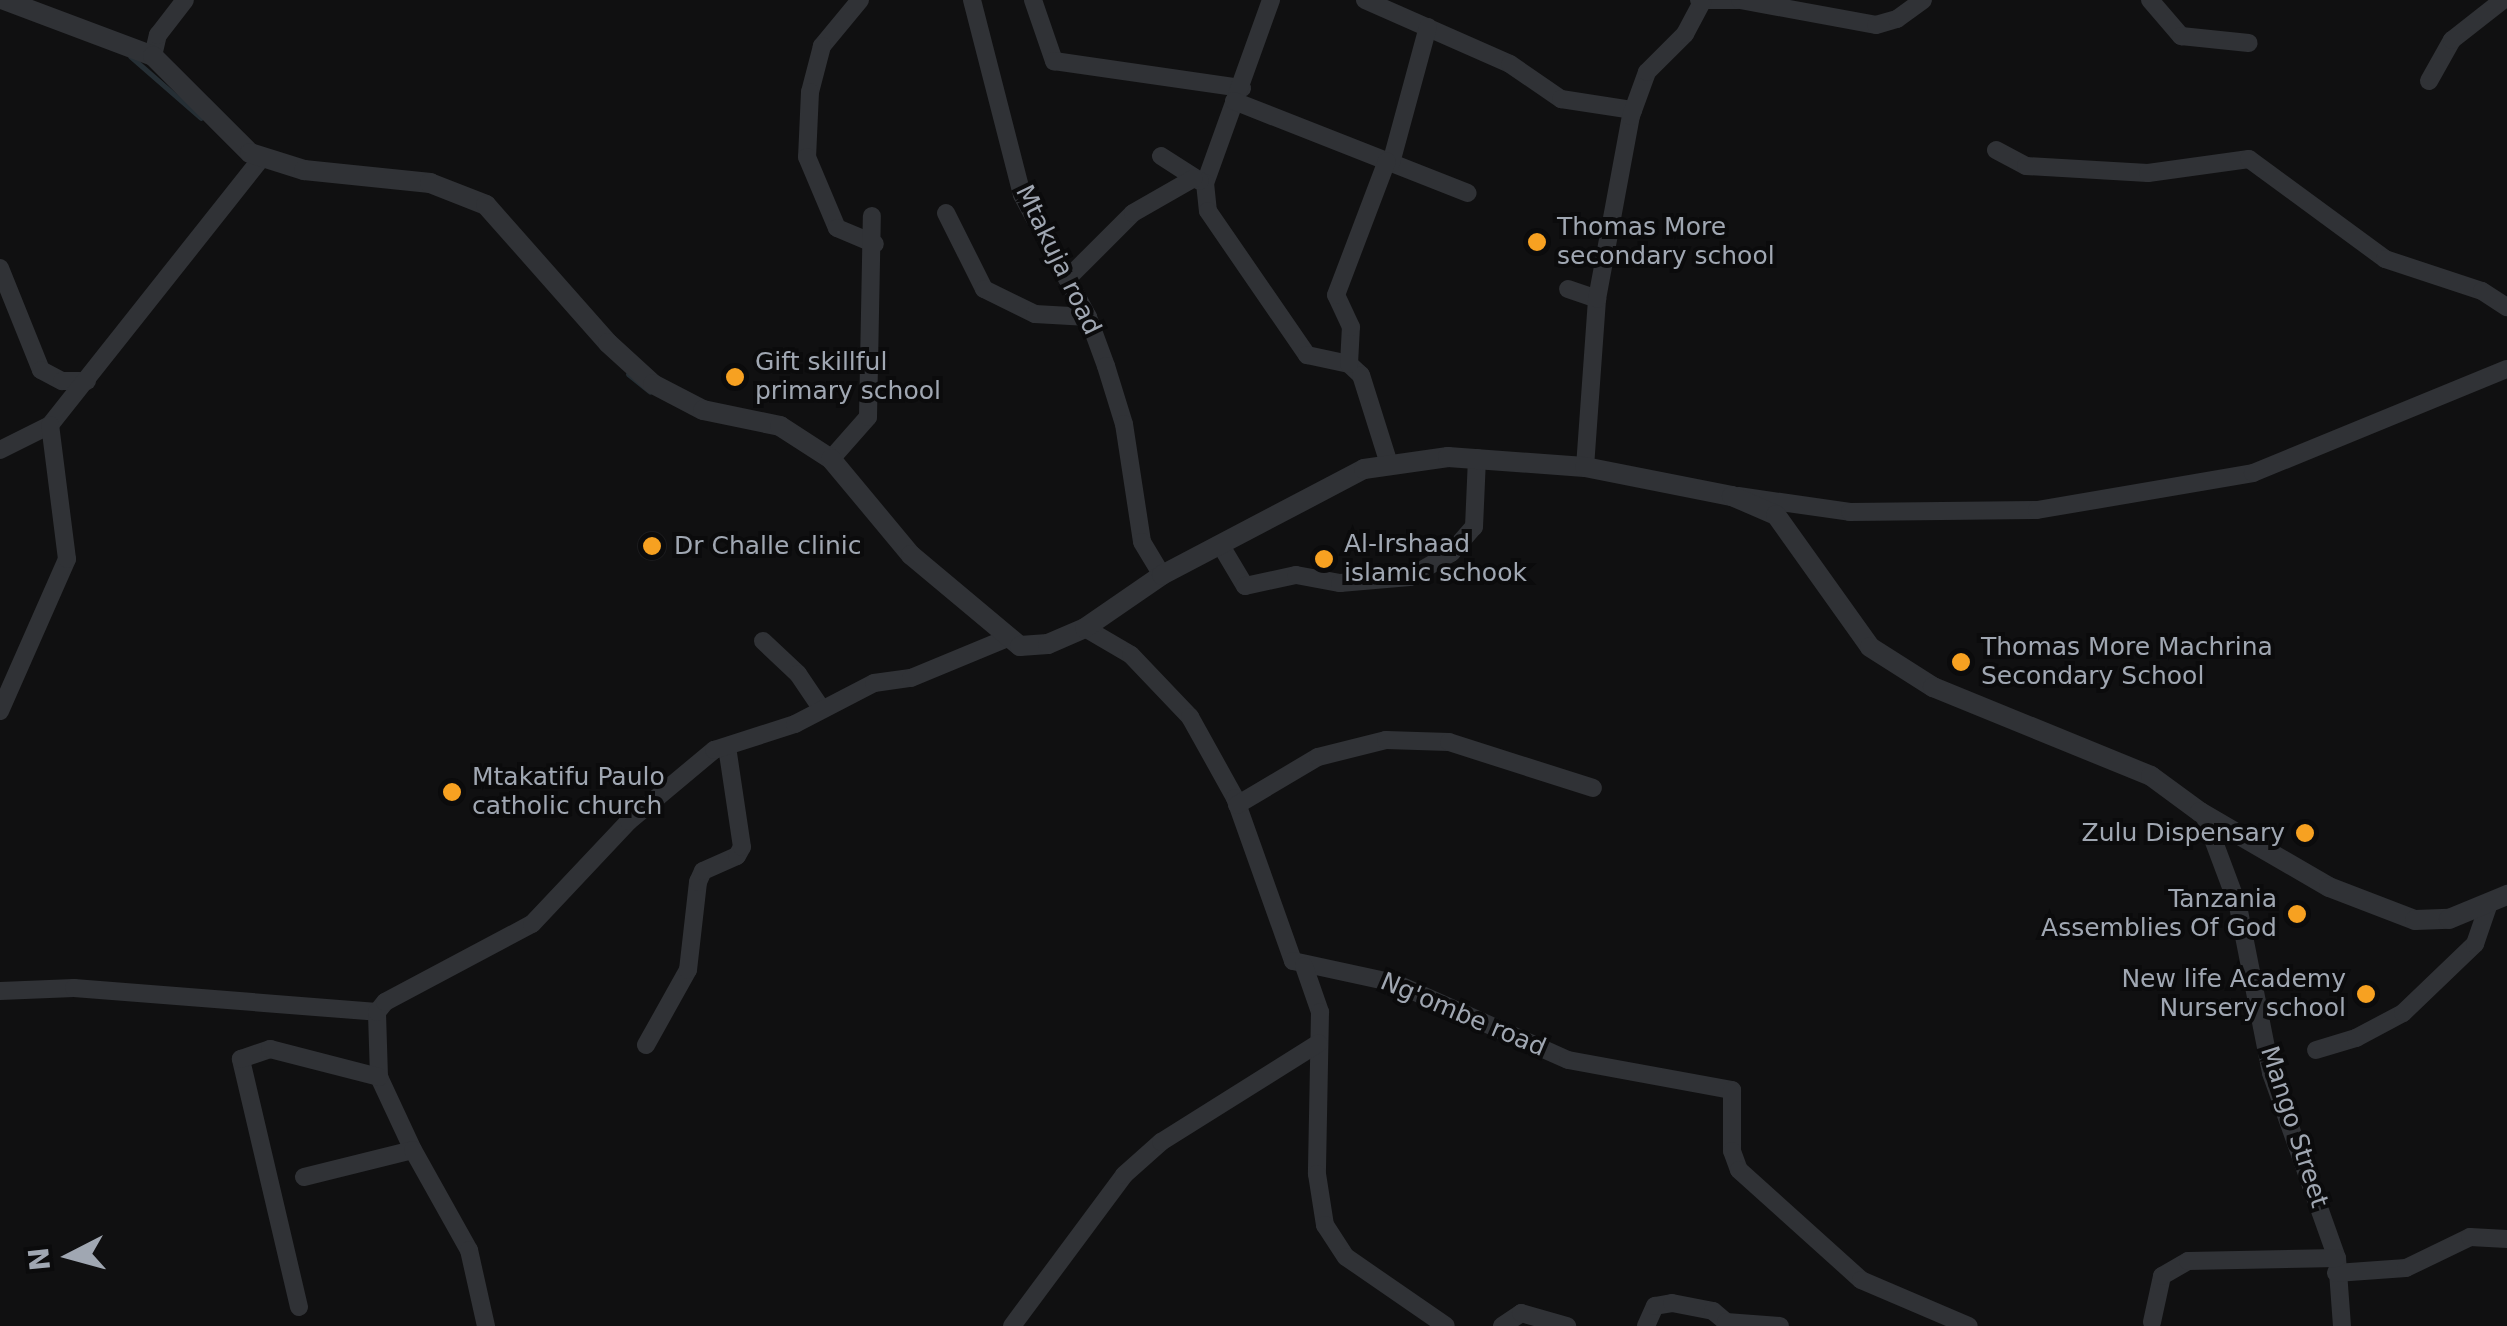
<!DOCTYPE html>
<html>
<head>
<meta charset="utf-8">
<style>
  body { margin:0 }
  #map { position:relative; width:2507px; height:1326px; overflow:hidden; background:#101011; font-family:"DejaVu Sans",sans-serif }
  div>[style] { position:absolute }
  .built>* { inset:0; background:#1c1c1e }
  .round { border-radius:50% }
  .stream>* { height:5px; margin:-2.5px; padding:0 2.5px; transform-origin:2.5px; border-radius:2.5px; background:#262f35 }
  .minor>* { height:18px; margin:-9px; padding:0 9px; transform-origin:9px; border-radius:9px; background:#303236 }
  .tertiary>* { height:20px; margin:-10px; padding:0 10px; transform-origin:10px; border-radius:10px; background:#303236 }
  .dots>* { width:28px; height:28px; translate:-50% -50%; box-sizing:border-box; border:5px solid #0b0b0c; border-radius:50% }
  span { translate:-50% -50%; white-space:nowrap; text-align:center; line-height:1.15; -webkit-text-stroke:8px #0b0b0c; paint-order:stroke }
  .poi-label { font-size:25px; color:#a0a7b2 }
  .left { translate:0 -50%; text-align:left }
  .right { translate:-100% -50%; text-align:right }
  .street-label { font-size:25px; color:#a0a7b2 }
  .north { position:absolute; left:20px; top:1206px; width:100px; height:100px; -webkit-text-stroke:8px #0b0b0c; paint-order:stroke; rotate:264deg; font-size:28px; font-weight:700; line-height:40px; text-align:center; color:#a0a7b2 }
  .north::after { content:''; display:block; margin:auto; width:35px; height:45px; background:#a0a7b2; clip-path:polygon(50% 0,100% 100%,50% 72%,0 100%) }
</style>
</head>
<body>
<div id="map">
  <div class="built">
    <i class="round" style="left:637px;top:531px;width:30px;height:30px"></i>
  </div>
  <div class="stream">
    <i style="left:130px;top:56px;width:94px;rotate:41.1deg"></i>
    <i style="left:628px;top:374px;width:28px;rotate:39deg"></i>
  </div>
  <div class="minor">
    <i style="left:860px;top:0;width:60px;rotate:129.6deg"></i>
    <i style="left:822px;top:46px;width:48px;rotate:104.6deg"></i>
    <i style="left:810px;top:92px;width:65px;rotate:92.6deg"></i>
    <i style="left:807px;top:157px;width:77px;rotate:67.1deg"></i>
    <i style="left:837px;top:228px;width:41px;rotate:22.8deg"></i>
    <i style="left:972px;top:0;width:201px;rotate:75.6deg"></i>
    <i style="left:1022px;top:195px;width:139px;rotate:61.6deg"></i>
    <i style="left:1088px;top:317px;width:52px;rotate:69.8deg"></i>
    <i style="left:1106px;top:366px;width:61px;rotate:72.8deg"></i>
    <i style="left:1124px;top:424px;width:119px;rotate:81.3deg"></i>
    <i style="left:1142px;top:542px;width:39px;rotate:59deg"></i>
    <i style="left:1033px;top:0;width:65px;rotate:71deg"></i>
    <i style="left:1054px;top:61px;width:190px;rotate:8.2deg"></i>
    <i style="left:1271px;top:0;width:195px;rotate:109.8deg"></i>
    <i style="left:1205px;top:183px;width:28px;rotate:84deg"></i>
    <i style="left:1208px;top:211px;width:175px;rotate:55.5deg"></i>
    <i style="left:1307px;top:355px;width:43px;rotate:12.1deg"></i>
    <i style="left:1349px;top:364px;width:16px;rotate:43deg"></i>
    <i style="left:1361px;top:375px;width:93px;rotate:72.5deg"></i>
    <i style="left:1365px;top:0;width:158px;rotate:23.8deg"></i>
    <i style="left:1510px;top:64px;width:62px;rotate:34.5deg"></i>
    <i style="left:1561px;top:99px;width:73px;rotate:8.7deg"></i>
    <i style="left:1699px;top:0;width:39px"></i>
    <i style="left:1740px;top:0;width:138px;rotate:10.4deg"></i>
    <i style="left:1876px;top:25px;width:22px;rotate:-16deg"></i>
    <i style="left:1897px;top:19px;width:32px;rotate:-36deg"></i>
    <i style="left:2150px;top:0;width:48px;rotate:49.3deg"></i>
    <i style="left:2181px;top:36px;width:68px;rotate:5.9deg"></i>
    <i style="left:153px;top:56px;width:22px;rotate:-77deg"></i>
    <i style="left:158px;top:35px;width:44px;rotate:-52.4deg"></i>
    <i style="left:2429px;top:81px;width:47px;rotate:-60.7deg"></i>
    <i style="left:2452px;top:40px;width:65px;rotate:-38.1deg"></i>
    <i style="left:1234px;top:101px;width:251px;rotate:21.5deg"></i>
    <i style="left:1996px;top:150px;width:34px;rotate:28deg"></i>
    <i style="left:2026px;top:166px;width:122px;rotate:3.3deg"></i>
    <i style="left:2148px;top:173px;width:102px;rotate:-7.9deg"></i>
    <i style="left:2249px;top:159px;width:169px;rotate:36.3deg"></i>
    <i style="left:2385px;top:259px;width:102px;rotate:18.3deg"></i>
    <i style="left:2482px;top:291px;width:30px;rotate:33deg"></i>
    <i style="left:1161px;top:156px;width:46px;rotate:32.7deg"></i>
    <i style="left:1391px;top:163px;width:141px;rotate:-74.8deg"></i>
    <i style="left:946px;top:213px;width:85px;rotate:63.4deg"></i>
    <i style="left:984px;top:289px;width:57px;rotate:26.1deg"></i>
    <i style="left:1035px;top:314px;width:53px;rotate:3.2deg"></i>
    <i style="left:0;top:268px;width:110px;rotate:68.1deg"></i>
    <i style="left:41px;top:370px;width:24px;rotate:28deg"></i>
    <i style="left:62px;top:381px;width:25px"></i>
    <i style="left:1067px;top:279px;width:93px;rotate:-45deg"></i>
    <i style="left:1133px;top:213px;width:70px;rotate:-29.8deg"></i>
    <i style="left:1568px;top:289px;width:31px;rotate:19deg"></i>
    <i style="left:1349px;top:364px;width:37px;rotate:-87deg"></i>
    <i style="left:1351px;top:327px;width:35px;rotate:-115deg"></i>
    <i style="left:1336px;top:295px;width:143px;rotate:-69.2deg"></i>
    <i style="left:0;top:450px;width:56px;rotate:-26.6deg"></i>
    <i style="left:50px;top:425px;width:341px;rotate:-51.6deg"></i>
    <i style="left:831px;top:459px;width:56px;rotate:-48.6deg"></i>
    <i style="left:868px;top:417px;width:201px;rotate:-88.9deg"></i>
    <i style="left:1585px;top:467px;width:168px;rotate:-85.9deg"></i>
    <i style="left:1597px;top:299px;width:186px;rotate:-79.5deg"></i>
    <i style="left:1631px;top:116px;width:47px;rotate:-70deg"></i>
    <i style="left:1647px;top:72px;width:54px;rotate:-45deg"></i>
    <i style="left:1685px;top:34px;width:38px;rotate:-62deg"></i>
    <i style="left:1738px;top:496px;width:113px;rotate:8.1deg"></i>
    <i style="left:1850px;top:512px;width:187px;rotate:-0.6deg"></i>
    <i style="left:2037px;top:510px;width:219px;rotate:-9.7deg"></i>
    <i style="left:2253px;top:473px;width:274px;rotate:-22.3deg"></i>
    <i style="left:1220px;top:544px;width:49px;rotate:59.2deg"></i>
    <i style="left:1245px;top:586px;width:52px;rotate:-12.2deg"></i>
    <i style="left:1296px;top:575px;width:45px;rotate:10.3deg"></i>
    <i style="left:1340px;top:583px;width:70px;rotate:-4.9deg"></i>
    <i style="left:1410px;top:577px;width:48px;rotate:-30.3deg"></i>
    <i style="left:1451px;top:553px;width:35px;rotate:-49deg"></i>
    <i style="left:1474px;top:527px;width:69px;rotate:-87.5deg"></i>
    <i style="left:1085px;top:628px;width:53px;rotate:30.4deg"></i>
    <i style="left:1131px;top:655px;width:86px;rotate:46.4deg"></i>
    <i style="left:1190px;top:717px;width:93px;rotate:60.9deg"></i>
    <i style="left:1235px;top:798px;width:173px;rotate:70.4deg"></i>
    <i style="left:1293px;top:961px;width:104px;rotate:12.2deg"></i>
    <i style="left:1395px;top:983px;width:189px;rotate:24deg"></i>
    <i style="left:1568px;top:1060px;width:167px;rotate:10.4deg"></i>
    <i style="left:1732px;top:1090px;width:61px;rotate:90deg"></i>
    <i style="left:1732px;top:1151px;width:20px;rotate:70deg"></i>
    <i style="left:1739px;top:1170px;width:164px;rotate:42deg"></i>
    <i style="left:1861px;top:1280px;width:117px;rotate:23.1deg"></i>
    <i style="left:763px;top:641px;width:48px;rotate:43.3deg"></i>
    <i style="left:798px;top:674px;width:41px;rotate:55.9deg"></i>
    <i style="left:0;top:711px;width:166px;rotate:-66.2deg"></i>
    <i style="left:67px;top:559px;width:135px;rotate:-97.2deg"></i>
    <i style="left:1237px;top:805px;width:94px;rotate:-30.7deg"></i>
    <i style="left:1318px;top:757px;width:70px;rotate:-14deg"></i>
    <i style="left:1386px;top:740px;width:63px;rotate:1.8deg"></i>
    <i style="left:1449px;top:742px;width:151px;rotate:17.7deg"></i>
    <i style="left:2204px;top:815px;width:97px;rotate:69.5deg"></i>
    <i style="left:2238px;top:906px;width:170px;rotate:78.8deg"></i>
    <i style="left:2271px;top:1073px;width:196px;rotate:70.4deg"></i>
    <i style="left:2337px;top:1258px;width:68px;rotate:85.8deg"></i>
    <i style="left:1304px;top:966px;width:49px;rotate:70.8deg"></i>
    <i style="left:1320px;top:1012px;width:162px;rotate:91.1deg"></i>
    <i style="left:1317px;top:1174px;width:52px;rotate:81.1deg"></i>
    <i style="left:1325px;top:1225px;width:38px;rotate:57deg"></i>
    <i style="left:1346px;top:1257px;width:121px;rotate:34.6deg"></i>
    <i style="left:0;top:991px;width:74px;rotate:-2.3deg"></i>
    <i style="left:74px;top:988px;width:304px;rotate:4.5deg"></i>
    <i style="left:646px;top:1045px;width:86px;rotate:-60.8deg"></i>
    <i style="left:688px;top:970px;width:89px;rotate:-83.5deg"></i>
    <i style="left:698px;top:882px;width:12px;rotate:-66deg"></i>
    <i style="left:703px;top:871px;width:37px;rotate:-24deg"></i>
    <i style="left:737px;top:856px;width:10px;rotate:-61deg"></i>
    <i style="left:742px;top:847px;width:101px;rotate:-98.5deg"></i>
    <i style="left:2316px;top:1050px;width:42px;rotate:-16.7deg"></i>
    <i style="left:2356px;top:1038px;width:53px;rotate:-28deg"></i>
    <i style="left:2403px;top:1013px;width:100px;rotate:-43.8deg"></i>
    <i style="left:2475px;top:944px;width:39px;rotate:-71deg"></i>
    <i style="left:413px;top:1150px;width:81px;rotate:-115deg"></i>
    <i style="left:379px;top:1077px;width:65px;rotate:-91.8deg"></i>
    <i style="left:377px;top:1012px;width:13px;rotate:-51deg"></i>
    <i style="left:385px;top:1002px;width:166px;rotate:-28deg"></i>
    <i style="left:532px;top:924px;width:141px;rotate:-46.7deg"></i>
    <i style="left:629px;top:821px;width:111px;rotate:-39.9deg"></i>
    <i style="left:714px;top:750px;width:85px;rotate:-17.8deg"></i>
    <i style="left:795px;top:724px;width:89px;rotate:-27.4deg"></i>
    <i style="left:874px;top:683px;width:37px;rotate:-8deg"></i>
    <i style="left:911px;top:678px;width:102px;rotate:-22.5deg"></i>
    <i style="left:304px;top:1177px;width:112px;rotate:-13.9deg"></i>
    <i style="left:413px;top:1150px;width:115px;rotate:60.8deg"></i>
    <i style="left:469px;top:1250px;width:78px;rotate:77.4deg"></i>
    <i style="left:2336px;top:1273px;width:70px;rotate:-4.1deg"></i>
    <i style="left:2406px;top:1268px;width:71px;rotate:-25.8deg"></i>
    <i style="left:2470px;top:1237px;width:37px;rotate:3deg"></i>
    <i style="left:299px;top:1307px;width:255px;rotate:-103.2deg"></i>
    <i style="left:241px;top:1059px;width:31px;rotate:-19deg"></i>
    <i style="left:270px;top:1049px;width:113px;rotate:14.4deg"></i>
    <i style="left:2152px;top:1322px;width:47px;rotate:-77.7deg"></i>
    <i style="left:2162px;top:1276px;width:30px;rotate:-30deg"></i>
    <i style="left:2188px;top:1261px;width:149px;rotate:-1.2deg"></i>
    <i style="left:1012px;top:1326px;width:188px;rotate:-53.4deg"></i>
    <i style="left:1124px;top:1175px;width:50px;rotate:-41.7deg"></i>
    <i style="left:1161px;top:1142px;width:186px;rotate:-32.1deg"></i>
    <i style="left:1502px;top:1326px;width:23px;rotate:-34deg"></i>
    <i style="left:1521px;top:1313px;width:48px;rotate:15.8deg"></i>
    <i style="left:1646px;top:1326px;width:22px;rotate:-66deg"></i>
    <i style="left:1655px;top:1306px;width:17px;rotate:-10deg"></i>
    <i style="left:1672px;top:1303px;width:42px;rotate:11deg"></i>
    <i style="left:1713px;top:1311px;width:17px;rotate:40deg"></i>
    <i style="left:1726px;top:1322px;width:54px;rotate:4.2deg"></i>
  </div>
  <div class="tertiary">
    <i style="left:4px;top:0;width:159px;rotate:20.6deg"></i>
    <i style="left:153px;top:56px;width:137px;rotate:45deg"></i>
    <i style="left:250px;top:153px;width:57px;rotate:17.5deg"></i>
    <i style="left:304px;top:170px;width:127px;rotate:5.9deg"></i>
    <i style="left:430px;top:183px;width:60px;rotate:21.4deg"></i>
    <i style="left:486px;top:205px;width:184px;rotate:48.5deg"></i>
    <i style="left:608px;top:343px;width:61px;rotate:42.3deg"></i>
    <i style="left:653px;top:384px;width:56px;rotate:27.5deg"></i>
    <i style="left:703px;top:410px;width:79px;rotate:11.7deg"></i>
    <i style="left:780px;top:426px;width:61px;rotate:32.9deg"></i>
    <i style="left:831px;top:459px;width:125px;rotate:50.2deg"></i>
    <i style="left:911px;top:555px;width:142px;rotate:39.9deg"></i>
    <i style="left:1020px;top:646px;width:28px;rotate:-4deg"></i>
    <i style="left:1048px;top:644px;width:40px;rotate:-23.4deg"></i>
    <i style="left:1085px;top:628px;width:93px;rotate:-34.5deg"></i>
    <i style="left:1162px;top:575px;width:228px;rotate:-27.7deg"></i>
    <i style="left:1364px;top:469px;width:85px;rotate:-8.1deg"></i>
    <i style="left:1448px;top:457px;width:137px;rotate:4.2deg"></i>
    <i style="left:1585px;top:467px;width:150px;rotate:11.2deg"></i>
    <i style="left:1732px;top:496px;width:48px;rotate:23.4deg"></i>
    <i style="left:1776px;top:515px;width:162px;rotate:54.5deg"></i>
    <i style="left:1870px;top:647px;width:75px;rotate:32.4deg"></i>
    <i style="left:1933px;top:687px;width:235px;rotate:22.2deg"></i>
    <i style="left:2151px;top:776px;width:61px;rotate:36.3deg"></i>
    <i style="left:2200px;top:812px;width:149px;rotate:30.2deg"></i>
    <i style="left:2329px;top:887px;width:92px;rotate:21deg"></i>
    <i style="left:2415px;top:920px;width:34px;rotate:-2deg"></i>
    <i style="left:2449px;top:919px;width:63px;rotate:-22.5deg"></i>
  </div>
  <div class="dots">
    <i style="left:1537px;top:242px;background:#f7a121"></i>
    <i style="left:735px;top:377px;background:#f7a121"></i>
    <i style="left:652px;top:546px;background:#f7a121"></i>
    <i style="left:1324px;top:559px;background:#f7a121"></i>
    <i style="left:1961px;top:662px;background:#f7a121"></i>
    <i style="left:452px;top:792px;background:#f7a121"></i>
    <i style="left:2305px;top:833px;background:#f7a121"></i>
    <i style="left:2297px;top:914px;background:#f7a121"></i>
    <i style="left:2366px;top:994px;background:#f7a121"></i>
  </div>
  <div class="poi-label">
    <span class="left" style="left:1557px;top:242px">Thomas More<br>secondary school</span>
    <span class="left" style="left:755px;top:377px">Gift skillful<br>primary school</span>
    <span class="left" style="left:1344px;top:559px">Al-Irshaad<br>islamic schook</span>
    <span class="left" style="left:674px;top:546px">Dr Challe clinic</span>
    <span class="left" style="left:1981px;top:662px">Thomas More Machrina<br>Secondary School</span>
    <span class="left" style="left:472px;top:792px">Mtakatifu Paulo<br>catholic church</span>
    <span class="right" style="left:2285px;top:833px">Zulu Dispensary</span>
    <span class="right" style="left:2277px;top:914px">Tanzania<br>Assemblies Of God</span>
    <span class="right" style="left:2346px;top:994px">New life Academy<br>Nursery school</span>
  </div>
  <div class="street-label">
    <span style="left:1058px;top:260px;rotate:64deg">Mtakuja road</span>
    <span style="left:1463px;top:1015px;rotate:23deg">Ng'ombe road</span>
    <span style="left:2294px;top:1127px;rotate:72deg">Mango Street</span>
  </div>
  <div class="north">N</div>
</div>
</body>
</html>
